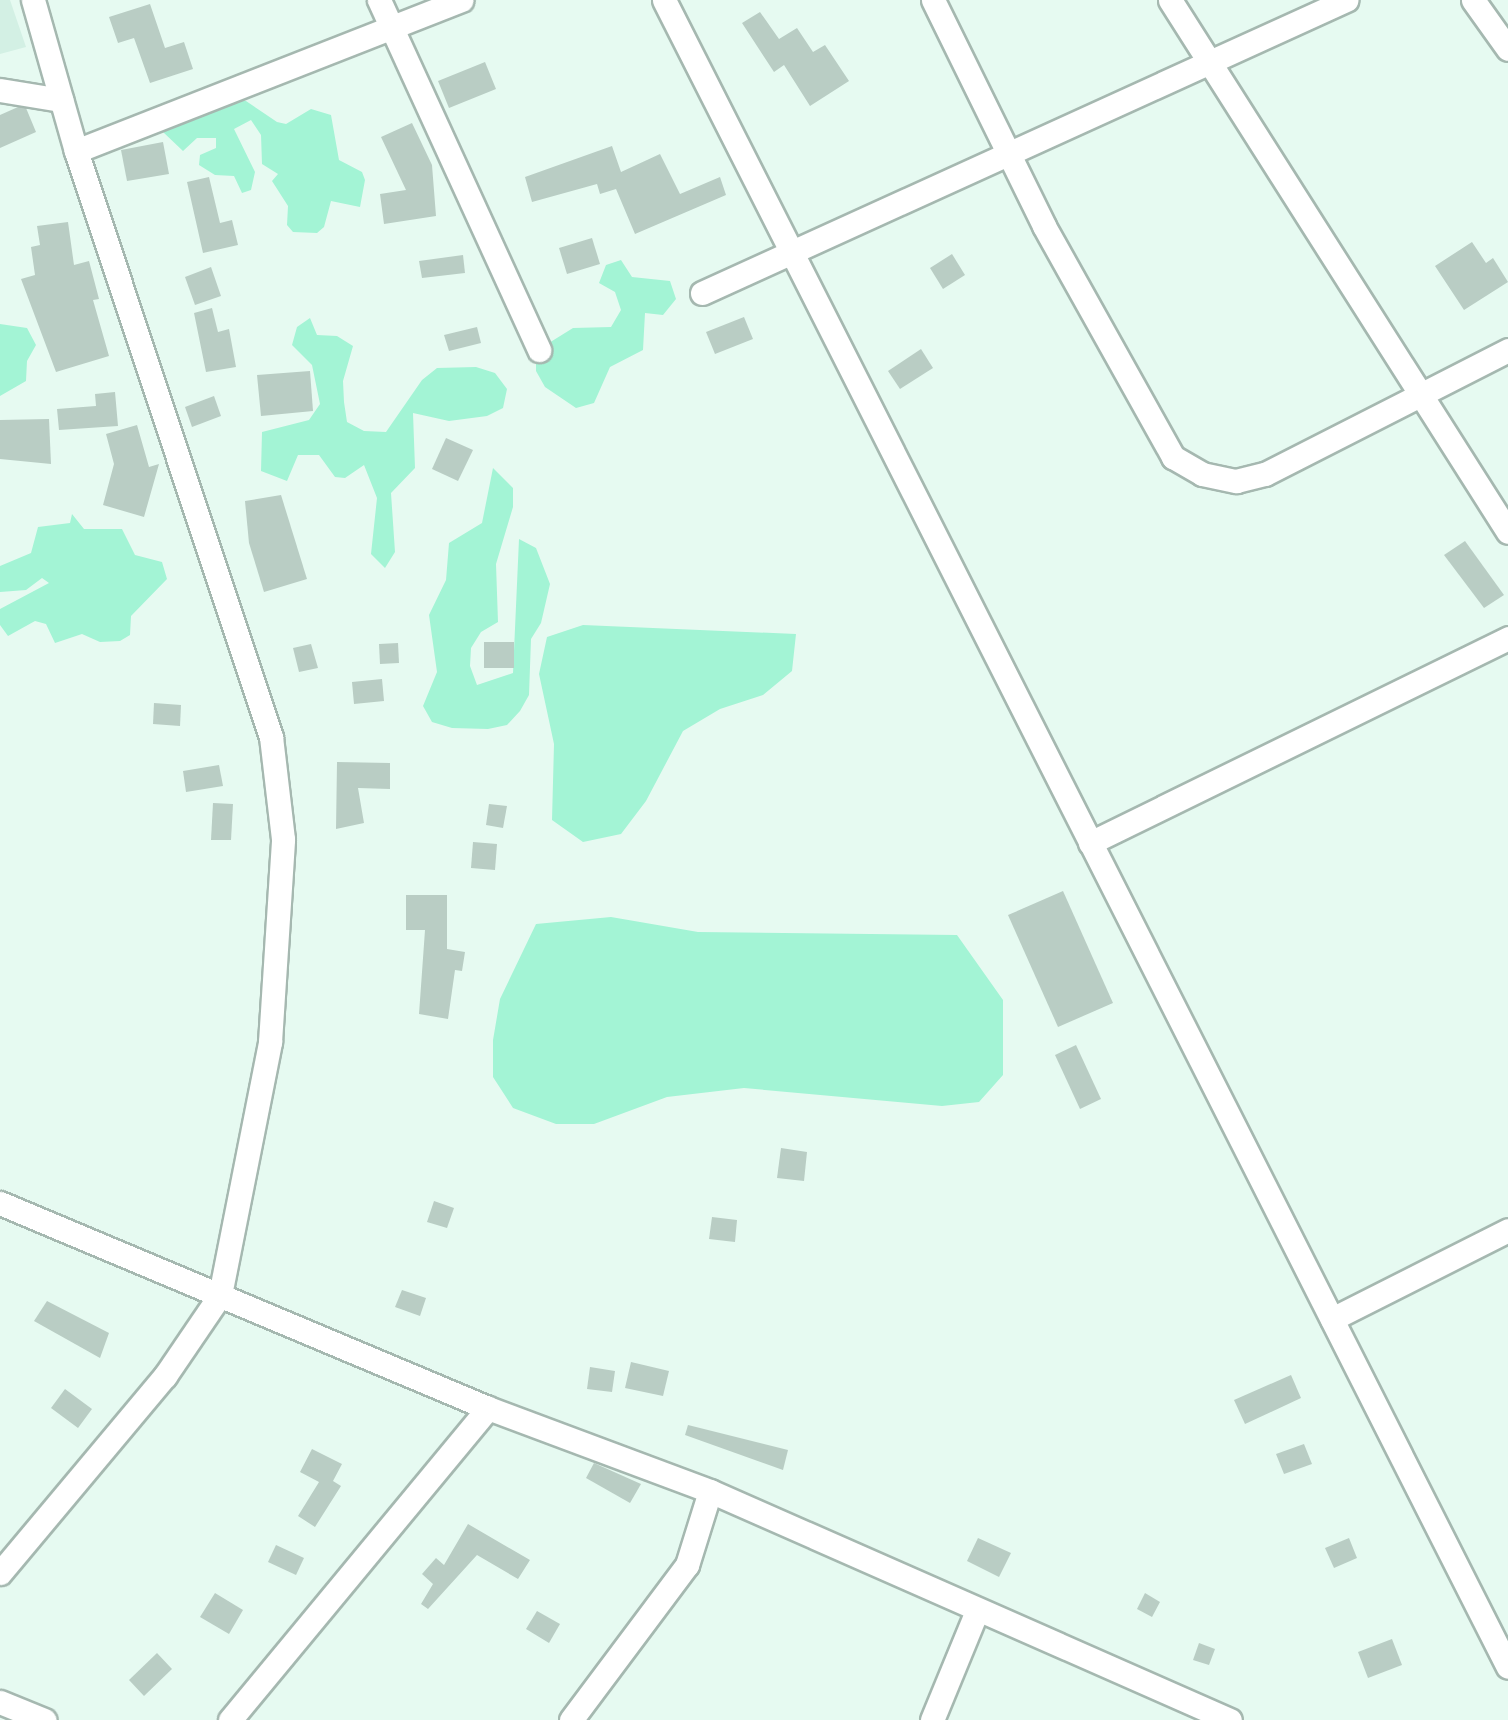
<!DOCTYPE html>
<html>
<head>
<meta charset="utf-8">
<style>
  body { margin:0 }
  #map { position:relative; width:1508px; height:1720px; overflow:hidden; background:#e6faf1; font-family:Figtree,sans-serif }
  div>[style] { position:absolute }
  .built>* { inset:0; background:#d3f0e4 }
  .green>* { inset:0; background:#a3f4d5 }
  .building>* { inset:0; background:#b9cdc4 }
  .roads { filter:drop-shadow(2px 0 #a5b8b0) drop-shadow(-2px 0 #a5b8b0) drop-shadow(0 2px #a5b8b0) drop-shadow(0 -2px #a5b8b0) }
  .minor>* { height:23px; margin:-11.5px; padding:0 11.5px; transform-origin:11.5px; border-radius:11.5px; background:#fff }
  span { translate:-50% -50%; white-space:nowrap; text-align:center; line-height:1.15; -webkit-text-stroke:5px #e6faf1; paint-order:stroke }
</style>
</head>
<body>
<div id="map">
  <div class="built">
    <i style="clip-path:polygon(0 0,10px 0,26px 47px,0 54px)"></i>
  </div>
  <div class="green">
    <i style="clip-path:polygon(236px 101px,246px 101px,277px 122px,286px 124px,311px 109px,331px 115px,339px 160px,362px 172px,365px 180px,360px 207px,331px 201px,324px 227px,317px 233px,293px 232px,287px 225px,288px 206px,272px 181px,278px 174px,262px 164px,261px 135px,251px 120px,234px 129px,255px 172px,251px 190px,242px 193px,234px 176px,215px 175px,199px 165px,200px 155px,216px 148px,216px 138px,197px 138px,183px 151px,163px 132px)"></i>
    <i style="clip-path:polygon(621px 260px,632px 277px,670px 281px,676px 299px,663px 315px,645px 313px,643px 350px,610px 367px,594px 403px,576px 408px,545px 387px,536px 371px,536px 351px,573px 328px,611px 327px,621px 310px,615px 292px,599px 283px,606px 265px)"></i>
    <i style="clip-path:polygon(310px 318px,317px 335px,337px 336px,353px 346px,343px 381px,344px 402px,347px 422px,364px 431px,386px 432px,422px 380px,437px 368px,476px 367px,495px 373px,507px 389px,503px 408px,487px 416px,449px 421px,413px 413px,415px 468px,391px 493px,395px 552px,385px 568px,371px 554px,377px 498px,364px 465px,345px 478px,335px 477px,319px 455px,298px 455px,287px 481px,261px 471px,262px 432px,309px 420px,320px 404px,312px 365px,292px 345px,297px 327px)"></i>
    <i style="clip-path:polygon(0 324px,27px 328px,36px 345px,27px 361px,26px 381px,0 396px)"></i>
    <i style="clip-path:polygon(493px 468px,513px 488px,513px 507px,496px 564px,498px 622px,481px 632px,471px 648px,470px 666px,477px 685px,513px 673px,519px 539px,536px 548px,550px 584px,541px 623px,531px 639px,529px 695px,520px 711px,507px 725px,488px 729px,452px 728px,432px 722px,423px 706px,437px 672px,429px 615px,446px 580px,449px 543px,482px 523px)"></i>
    <i style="clip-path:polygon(72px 514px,84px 529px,122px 529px,135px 555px,162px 562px,167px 579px,131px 616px,130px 635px,120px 641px,100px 642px,82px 634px,55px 643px,46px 624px,35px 621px,8px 636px,0 625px,0 609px,49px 583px,42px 578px,26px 590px,0 592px,0 566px,31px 553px,38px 527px,70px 523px)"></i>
    <i style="clip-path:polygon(583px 625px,796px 634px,792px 671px,763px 695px,720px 709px,683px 731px,646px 801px,621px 834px,583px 842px,552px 820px,554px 744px,539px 674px,547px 637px)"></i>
    <i style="clip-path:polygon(611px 917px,698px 932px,957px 935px,1003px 1000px,1003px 1075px,979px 1102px,942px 1106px,744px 1088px,667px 1097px,594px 1124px,556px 1124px,513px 1108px,493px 1077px,493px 1040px,500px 999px,536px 924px)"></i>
  </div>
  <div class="building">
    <i style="clip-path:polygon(150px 4px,165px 48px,184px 42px,193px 69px,150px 83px,134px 38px,118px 43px,109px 17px)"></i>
    <i style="clip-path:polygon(760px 12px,779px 39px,797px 28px,813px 52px,825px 45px,849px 81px,810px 106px,784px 65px,774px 72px,742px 23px)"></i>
    <i style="clip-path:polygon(485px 62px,496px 89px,449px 108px,438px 81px)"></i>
    <i style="clip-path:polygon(18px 107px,26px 108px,36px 132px,0 148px,0 115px)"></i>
    <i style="clip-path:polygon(412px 123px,432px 165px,436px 216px,384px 224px,380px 194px,406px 190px,381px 137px)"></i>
    <i style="clip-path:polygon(163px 142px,169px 174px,127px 181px,121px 150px)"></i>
    <i style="clip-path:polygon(612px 146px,621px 172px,660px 154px,680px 194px,720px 177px,726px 195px,635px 234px,616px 189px,600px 194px,597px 184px,532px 202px,525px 177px)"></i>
    <i style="clip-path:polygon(209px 177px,220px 223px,232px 220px,238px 245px,203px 253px,187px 182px)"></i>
    <i style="clip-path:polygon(68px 222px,74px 265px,89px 261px,99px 299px,93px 300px,109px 356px,56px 372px,21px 279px,35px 275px,31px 247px,40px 245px,37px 226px)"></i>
    <i style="clip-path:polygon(592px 238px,600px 264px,567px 274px,559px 248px)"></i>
    <i style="clip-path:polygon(1472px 242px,1486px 263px,1493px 258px,1508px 282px,1464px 310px,1435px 266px)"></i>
    <i style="clip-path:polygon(952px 254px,965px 275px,943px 289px,930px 268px)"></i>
    <i style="clip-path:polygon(463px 255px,465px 273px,422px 278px,419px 261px)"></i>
    <i style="clip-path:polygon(211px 267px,221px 296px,195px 305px,185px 277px)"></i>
    <i style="clip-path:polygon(212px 308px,218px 332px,229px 329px,236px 367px,206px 372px,194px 313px)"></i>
    <i style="clip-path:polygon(744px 317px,753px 339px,715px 354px,706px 332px)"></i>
    <i style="clip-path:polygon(477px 327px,481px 343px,449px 351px,444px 335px)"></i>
    <i style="clip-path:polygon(921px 349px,933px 368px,900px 389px,888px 371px)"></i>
    <i style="clip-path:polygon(310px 371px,313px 411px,261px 416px,257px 375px)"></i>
    <i style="clip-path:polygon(115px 392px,118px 426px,59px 430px,57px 409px,96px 406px,95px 394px)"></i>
    <i style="clip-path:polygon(214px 396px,221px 416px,192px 427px,185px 407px)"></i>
    <i style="clip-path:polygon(49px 419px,51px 464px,0 459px,0 420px)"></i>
    <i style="clip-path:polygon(137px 425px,149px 467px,159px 464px,144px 517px,103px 505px,114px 464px,106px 434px)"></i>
    <i style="clip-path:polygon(446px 438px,473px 450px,458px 481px,432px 469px)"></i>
    <i style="clip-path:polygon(281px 495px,307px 579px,264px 592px,249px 543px,245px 501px)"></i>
    <i style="clip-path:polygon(1465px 541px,1504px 595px,1484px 608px,1444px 555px)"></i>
    <i style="clip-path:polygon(484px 642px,514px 642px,514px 668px,484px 668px)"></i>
    <i style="clip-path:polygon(398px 643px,399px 663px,380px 664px,379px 644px)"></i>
    <i style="clip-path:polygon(311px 644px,318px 668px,299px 672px,293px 648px)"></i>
    <i style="clip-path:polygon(382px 679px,384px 701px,354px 704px,352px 682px)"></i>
    <i style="clip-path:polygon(154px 703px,181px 705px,180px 726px,153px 724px)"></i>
    <i style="clip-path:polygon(337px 762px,390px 763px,390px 789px,358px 788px,364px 823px,336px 829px)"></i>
    <i style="clip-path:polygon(219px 765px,223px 786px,186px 792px,183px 771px)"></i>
    <i style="clip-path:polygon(213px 803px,233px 804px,231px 840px,211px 840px)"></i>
    <i style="clip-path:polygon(489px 804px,507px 806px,503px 828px,486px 825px)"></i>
    <i style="clip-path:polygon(473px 842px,497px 844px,495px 870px,471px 868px)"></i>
    <i style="clip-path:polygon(1063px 891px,1113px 1003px,1058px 1027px,1008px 915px)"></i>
    <i style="clip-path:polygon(406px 895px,447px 895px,447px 949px,465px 952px,462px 971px,455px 970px,448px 1019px,419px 1014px,425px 930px,406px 930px)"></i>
    <i style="clip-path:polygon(1076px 1045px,1101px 1099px,1080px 1109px,1055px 1055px)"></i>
    <i style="clip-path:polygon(781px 1148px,807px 1152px,804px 1181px,777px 1178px)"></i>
    <i style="clip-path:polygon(434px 1201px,454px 1208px,447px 1228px,427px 1222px)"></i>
    <i style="clip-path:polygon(712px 1217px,737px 1220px,735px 1242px,709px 1239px)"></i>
    <i style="clip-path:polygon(402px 1290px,426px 1298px,420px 1316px,395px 1307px)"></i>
    <i style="clip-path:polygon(47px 1301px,109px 1333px,100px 1358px,34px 1321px)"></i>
    <i style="clip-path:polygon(631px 1362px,669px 1371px,663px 1396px,625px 1388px)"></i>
    <i style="clip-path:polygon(590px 1367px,615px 1371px,612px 1392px,587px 1389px)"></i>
    <i style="clip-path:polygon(1291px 1375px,1301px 1398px,1245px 1424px,1234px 1400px)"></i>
    <i style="clip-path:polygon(65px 1389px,92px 1409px,78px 1428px,51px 1408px)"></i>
    <i style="clip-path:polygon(688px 1425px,788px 1450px,783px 1470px,685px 1435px)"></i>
    <i style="clip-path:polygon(1304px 1444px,1312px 1464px,1284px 1474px,1276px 1454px)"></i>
    <i style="clip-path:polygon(312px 1449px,342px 1464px,333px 1481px,341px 1486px,315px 1527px,298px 1516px,319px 1482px,300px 1472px)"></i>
    <i style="clip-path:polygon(594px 1463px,641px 1484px,630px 1503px,586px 1478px)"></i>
    <i style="clip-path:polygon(468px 1524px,530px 1560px,518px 1579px,477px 1555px,428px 1609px,421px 1604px,433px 1584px,422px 1574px,436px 1558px,444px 1565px)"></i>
    <i style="clip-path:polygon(978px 1538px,1011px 1553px,999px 1577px,967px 1561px)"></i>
    <i style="clip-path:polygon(1349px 1538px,1357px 1558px,1334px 1568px,1325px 1548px)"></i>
    <i style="clip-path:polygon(276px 1545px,304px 1558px,296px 1575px,268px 1562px)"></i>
    <i style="clip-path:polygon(215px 1593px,243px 1610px,229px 1634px,200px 1617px)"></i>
    <i style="clip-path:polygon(1145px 1593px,1160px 1602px,1152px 1617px,1137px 1609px)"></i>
    <i style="clip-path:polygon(537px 1611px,560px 1624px,549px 1643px,526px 1629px)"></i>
    <i style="clip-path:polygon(1392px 1639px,1402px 1665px,1368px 1678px,1358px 1652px)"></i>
    <i style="clip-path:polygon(1199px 1643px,1215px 1649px,1209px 1665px,1193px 1660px)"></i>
    <i style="clip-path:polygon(157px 1653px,172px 1669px,144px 1696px,129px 1680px)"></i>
  </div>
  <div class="roads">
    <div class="minor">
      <i style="left:379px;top:0;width:385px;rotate:65.4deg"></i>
      <i style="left:664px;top:0;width:1868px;rotate:63.15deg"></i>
      <i style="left:933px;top:0;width:252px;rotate:63.8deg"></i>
      <i style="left:1044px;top:226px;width:265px;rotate:60.8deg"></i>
      <i style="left:1173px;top:457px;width:34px;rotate:30deg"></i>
      <i style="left:1202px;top:474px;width:35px;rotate:12deg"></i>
      <i style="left:1236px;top:481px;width:30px;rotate:-14deg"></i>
      <i style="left:1265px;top:474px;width:273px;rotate:-27deg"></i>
      <i style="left:1170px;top:0;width:630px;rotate:57.57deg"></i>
      <i style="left:1473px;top:0;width:60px;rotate:54.5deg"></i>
      <i style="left:0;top:90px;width:62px;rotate:9.3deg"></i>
      <i style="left:76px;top:151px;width:414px;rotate:-21.4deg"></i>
      <i style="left:702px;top:293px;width:708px;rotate:-24.46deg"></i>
      <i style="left:1090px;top:843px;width:466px;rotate:-26.1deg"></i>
      <i style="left:0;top:1203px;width:529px;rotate:22.79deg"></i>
      <i style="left:488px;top:1408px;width:237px;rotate:20.5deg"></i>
      <i style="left:710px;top:1491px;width:568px;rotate:23.77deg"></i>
      <i style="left:1332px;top:1319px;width:197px;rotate:-26.8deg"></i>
      <i style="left:0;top:1573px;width:257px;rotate:-50.1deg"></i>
      <i style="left:165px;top:1376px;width:98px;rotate:-55.8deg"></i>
      <i style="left:220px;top:1295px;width:258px;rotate:-78.8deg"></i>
      <i style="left:270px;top:1042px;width:203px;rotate:-86.3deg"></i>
      <i style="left:283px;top:839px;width:103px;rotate:-96.7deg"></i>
      <i style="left:271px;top:737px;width:618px;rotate:-108.41deg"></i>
      <i style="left:76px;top:151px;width:157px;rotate:-105.9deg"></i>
      <i style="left:0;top:1702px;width:48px;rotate:22.2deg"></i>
      <i style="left:230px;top:1720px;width:405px;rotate:-50.4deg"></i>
      <i style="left:571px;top:1720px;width:194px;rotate:-53.2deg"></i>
      <i style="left:687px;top:1565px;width:77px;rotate:-72.7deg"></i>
      <i style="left:932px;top:1720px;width:118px;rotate:-67.6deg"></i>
    </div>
  </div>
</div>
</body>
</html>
